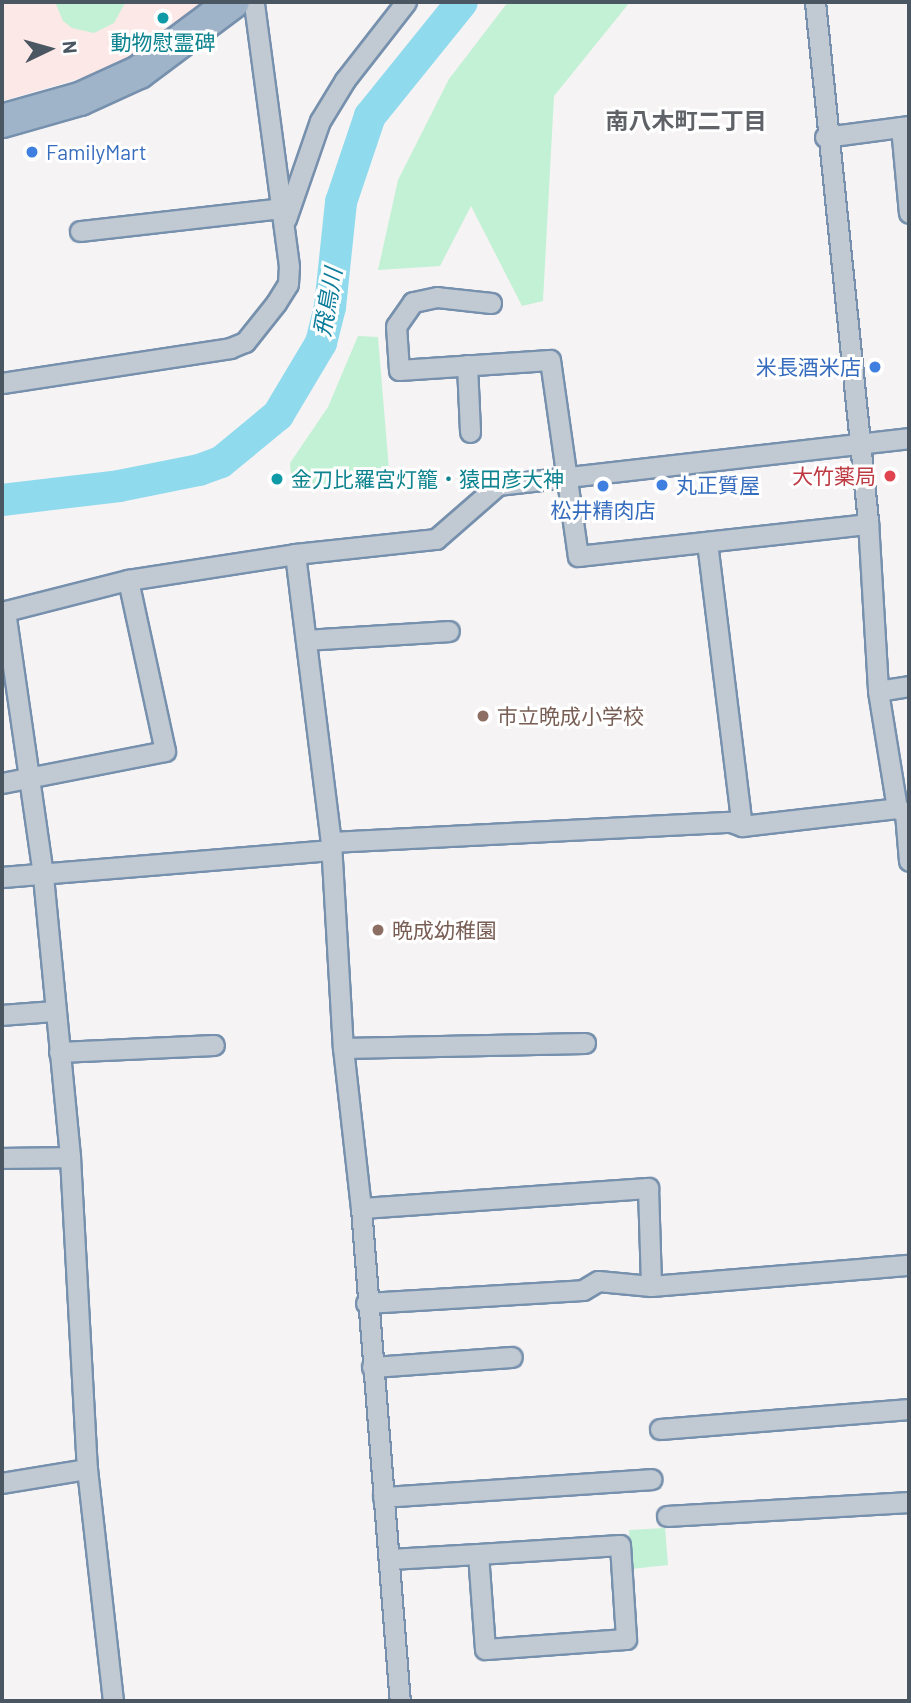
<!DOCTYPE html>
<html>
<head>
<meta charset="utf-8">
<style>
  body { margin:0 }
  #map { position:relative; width:911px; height:1703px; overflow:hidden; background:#f5f3f3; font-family:Barlow,"Noto Sans JP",sans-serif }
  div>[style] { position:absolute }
  .medical>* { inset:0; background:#fce8e6 }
  .green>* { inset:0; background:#c3f1d5 }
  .river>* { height:32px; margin:-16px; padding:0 16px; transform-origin:16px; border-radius:16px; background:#90daee }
  .roads { filter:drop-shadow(2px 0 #7690ad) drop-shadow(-2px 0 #7690ad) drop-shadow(0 2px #7690ad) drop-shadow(0 -2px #7690ad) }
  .minor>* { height:19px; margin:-9.5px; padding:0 9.5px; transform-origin:9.5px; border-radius:9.5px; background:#c1cad2 }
  .trunk>* { height:32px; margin:-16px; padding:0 16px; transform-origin:16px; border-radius:16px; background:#9fb4c9 }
  .dots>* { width:19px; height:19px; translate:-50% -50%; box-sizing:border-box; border:4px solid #fff; border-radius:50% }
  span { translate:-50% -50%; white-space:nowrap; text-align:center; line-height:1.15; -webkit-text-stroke:6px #fff; paint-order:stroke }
  .culture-label { font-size:21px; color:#0d838f }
  .left { translate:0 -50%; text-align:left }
  .shop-label { font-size:21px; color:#366cbe }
  .right { translate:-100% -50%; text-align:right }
  .health-label { font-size:21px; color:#be3a42 }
  .education-label { font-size:21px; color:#785e54 }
  .neighbourhood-label { font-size:23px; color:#5f6368; font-weight:700 }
  .water-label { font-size:23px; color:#0c7c9b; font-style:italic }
  .frame { position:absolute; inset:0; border:4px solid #4a5661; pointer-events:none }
  .north { position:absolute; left:14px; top:14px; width:70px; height:70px; -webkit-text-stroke:5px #fff; paint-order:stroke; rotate:85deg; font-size:19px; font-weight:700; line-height:28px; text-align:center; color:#4a5661 }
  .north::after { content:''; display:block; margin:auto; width:24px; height:32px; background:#4a5661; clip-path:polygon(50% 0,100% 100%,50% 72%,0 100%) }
</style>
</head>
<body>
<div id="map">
  <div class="medical">
    <i style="clip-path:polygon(2px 2px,207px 2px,140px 55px,112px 69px,2px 101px)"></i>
  </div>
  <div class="green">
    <i style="clip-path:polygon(55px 2px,124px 2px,125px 3px,114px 23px,94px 33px,72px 28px,63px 21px)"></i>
    <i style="clip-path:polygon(508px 2px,630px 2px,554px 96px,543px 301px,522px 306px,471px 206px,440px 266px,378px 270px,398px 180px,449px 79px)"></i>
    <i style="clip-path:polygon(358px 336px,378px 337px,390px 482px,292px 489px,290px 463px,328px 407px)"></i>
    <i style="clip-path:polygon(665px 1528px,668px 1565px,631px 1569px,629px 1530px)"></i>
  </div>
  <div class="river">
    <i style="left:2px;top:500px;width:118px;rotate:-6.8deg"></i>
    <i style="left:119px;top:486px;width:82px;rotate:-11.3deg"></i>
    <i style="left:199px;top:470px;width:23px;rotate:-20deg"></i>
    <i style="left:221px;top:462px;width:74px;rotate:-39.5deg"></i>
    <i style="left:278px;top:415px;width:84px;rotate:-59.2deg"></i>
    <i style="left:321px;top:343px;width:37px;rotate:-76deg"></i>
    <i style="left:330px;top:307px;width:106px;rotate:-84deg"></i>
    <i style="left:341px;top:202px;width:91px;rotate:-71.4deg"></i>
    <i style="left:370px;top:116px;width:146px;rotate:-51.1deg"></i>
  </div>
  <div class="roads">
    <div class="minor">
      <i style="left:815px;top:2px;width:522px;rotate:84.17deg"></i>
      <i style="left:868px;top:521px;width:170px;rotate:86.6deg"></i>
      <i style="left:878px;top:691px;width:119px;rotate:80.8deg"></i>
      <i style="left:897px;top:808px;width:9px;rotate:32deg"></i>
      <i style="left:905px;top:813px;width:48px;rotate:85.2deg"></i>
      <i style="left:901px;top:127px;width:86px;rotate:84.7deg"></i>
      <i style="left:825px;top:137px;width:85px;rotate:-7.5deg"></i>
      <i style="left:286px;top:219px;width:104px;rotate:-70.9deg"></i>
      <i style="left:320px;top:121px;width:48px;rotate:-58.6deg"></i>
      <i style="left:345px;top:80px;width:99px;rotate:-52deg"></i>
      <i style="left:80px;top:231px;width:204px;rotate:-6.5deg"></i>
      <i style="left:491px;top:303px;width:54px;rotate:-173.7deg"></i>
      <i style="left:437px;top:297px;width:25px;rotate:168deg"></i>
      <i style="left:413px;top:302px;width:29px;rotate:125deg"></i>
      <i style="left:396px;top:326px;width:44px;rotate:86.1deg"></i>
      <i style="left:399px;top:370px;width:151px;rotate:-3.8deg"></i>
      <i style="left:550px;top:360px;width:198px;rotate:81.9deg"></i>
      <i style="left:578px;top:556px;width:292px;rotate:-6.3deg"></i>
      <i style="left:467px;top:365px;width:67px;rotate:87.4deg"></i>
      <i style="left:2px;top:383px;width:231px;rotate:-8.7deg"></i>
      <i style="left:230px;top:348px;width:16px;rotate:-22deg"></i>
      <i style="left:245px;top:342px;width:50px;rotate:-51.5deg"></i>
      <i style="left:276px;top:303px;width:22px;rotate:-58deg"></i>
      <i style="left:288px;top:284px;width:18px;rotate:-87deg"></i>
      <i style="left:289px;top:266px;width:266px;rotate:-97.6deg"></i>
      <i style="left:707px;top:542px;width:286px;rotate:83deg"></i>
      <i style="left:295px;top:554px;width:290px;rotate:82.9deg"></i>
      <i style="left:331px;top:842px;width:206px;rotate:86.7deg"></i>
      <i style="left:343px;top:1048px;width:161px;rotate:83.6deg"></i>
      <i style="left:361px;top:1208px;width:495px;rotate:85.5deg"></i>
      <i style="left:5px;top:611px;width:268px;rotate:81.8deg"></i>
      <i style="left:43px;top:876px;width:282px;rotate:84.5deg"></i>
      <i style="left:70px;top:1157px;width:312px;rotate:86.9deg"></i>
      <i style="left:87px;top:1469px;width:233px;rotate:83.6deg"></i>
      <i style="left:2px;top:612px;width:130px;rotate:-14.3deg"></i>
      <i style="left:128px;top:580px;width:169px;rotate:-8.8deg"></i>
      <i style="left:295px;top:554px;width:142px;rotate:-6.1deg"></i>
      <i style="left:436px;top:539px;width:82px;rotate:-41.1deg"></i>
      <i style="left:498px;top:485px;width:414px;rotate:-6.5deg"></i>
      <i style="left:306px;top:640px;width:143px;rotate:-3.6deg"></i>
      <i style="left:878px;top:691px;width:31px;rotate:-9deg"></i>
      <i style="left:2px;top:783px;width:166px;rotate:-11.1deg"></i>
      <i style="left:165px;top:751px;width:175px;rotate:-102.2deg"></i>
      <i style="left:331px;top:842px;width:400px;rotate:-2.9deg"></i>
      <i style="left:731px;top:822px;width:12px;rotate:20deg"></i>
      <i style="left:742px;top:826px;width:156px;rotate:-6.6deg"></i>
      <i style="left:2px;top:877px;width:330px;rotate:-4.7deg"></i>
      <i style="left:2px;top:1015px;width:52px;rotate:-4.4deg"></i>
      <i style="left:343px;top:1048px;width:242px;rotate:-1.2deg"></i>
      <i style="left:59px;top:1052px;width:155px;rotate:-2.6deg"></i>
      <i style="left:2px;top:1158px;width:68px;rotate:-0.8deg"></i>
      <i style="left:361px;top:1208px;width:288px;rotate:-4deg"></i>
      <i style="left:648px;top:1188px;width:98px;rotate:88.2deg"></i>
      <i style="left:366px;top:1303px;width:217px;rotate:-3.4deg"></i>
      <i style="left:583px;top:1290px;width:17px;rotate:-31deg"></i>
      <i style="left:598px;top:1281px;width:53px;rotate:5.4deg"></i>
      <i style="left:651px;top:1286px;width:259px;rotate:-4.7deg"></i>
      <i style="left:372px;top:1367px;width:140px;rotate:-4.1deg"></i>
      <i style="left:660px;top:1429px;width:250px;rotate:-4.6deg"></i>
      <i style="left:2px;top:1483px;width:86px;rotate:-9.4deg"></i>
      <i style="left:383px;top:1497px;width:269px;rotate:-3.8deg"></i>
      <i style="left:667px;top:1516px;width:242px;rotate:-3.3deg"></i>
      <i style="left:620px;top:1545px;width:94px;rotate:86.3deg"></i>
      <i style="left:626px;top:1639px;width:141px;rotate:175.9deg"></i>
      <i style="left:485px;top:1649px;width:95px;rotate:-94.2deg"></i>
      <i style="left:478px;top:1554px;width:142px;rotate:-3.6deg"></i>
      <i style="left:390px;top:1559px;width:88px;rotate:-3.3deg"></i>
    </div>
    <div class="trunk">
      <i style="left:2px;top:121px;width:81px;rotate:-15.8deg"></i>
      <i style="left:80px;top:99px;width:65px;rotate:-24.6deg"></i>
      <i style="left:139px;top:72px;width:117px;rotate:-36.7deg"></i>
    </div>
  </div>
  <div class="dots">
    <i style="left:163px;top:18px;background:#0f9aa8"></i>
    <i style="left:32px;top:152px;background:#3f7fe0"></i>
    <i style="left:875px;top:367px;background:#3f7fe0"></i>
    <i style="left:890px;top:476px;background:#e0444e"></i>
    <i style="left:277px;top:479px;background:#0f9aa8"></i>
    <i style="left:662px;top:485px;background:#3f7fe0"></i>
    <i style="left:603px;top:486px;background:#3f7fe0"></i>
    <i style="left:483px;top:716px;background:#8d6e63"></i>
    <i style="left:378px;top:930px;background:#8d6e63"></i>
  </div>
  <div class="culture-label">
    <span style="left:163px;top:42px">動物慰霊碑</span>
    <span class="left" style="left:291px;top:479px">金刀比羅宮灯籠・猿田彦大神</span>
  </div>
  <div class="shop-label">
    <span class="left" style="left:46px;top:152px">FamilyMart</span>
    <span class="right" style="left:861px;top:367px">米長酒米店</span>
    <span class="left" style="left:676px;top:485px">丸正質屋</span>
    <span style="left:603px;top:510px">松井精肉店</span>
  </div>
  <div class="health-label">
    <span class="right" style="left:876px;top:476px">大竹薬局</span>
  </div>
  <div class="education-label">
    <span class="left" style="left:497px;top:716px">市立晩成小学校</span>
    <span class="left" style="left:392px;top:930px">晩成幼稚園</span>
  </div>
  <div class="neighbourhood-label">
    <span style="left:686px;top:120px">南八木町二丁目</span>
  </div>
  <div class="water-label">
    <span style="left:327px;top:302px;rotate:-80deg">飛鳥川</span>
  </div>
  <div class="frame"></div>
  <div class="north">N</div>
</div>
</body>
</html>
